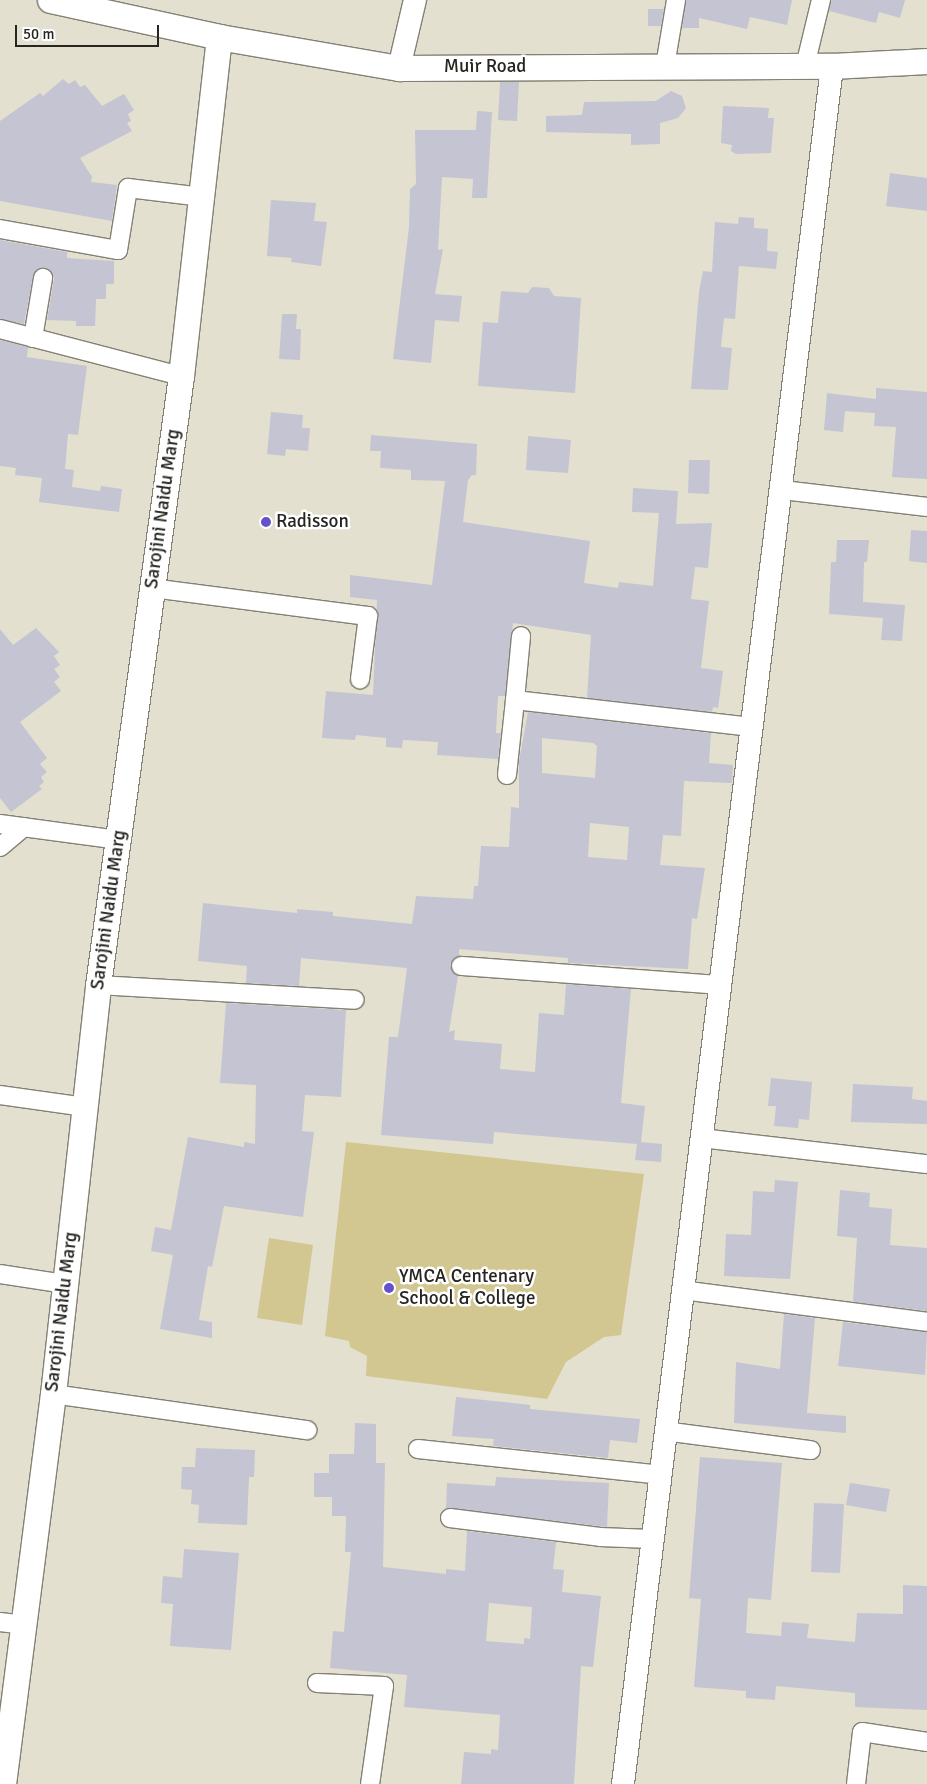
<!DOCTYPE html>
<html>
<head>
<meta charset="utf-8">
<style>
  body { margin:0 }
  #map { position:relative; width:927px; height:1784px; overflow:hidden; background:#e3e0d0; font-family:Signika,sans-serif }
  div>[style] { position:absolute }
  .green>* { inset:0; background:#d2c691 }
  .building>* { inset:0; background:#c4c4d3 }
  .roads { filter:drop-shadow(1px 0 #848174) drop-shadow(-1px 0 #848174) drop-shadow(0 1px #848174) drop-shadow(0 -1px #848174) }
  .minor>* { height:18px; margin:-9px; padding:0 9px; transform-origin:9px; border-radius:9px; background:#fff }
  .tertiary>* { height:22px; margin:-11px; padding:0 11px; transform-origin:11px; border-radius:11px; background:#fff }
  .secondary>* { height:25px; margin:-12.5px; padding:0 12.5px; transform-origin:12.5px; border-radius:12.5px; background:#fff }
  .dots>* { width:14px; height:14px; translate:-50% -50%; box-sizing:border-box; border:2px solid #fff; border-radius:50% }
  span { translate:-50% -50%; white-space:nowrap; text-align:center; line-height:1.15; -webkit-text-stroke:5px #fff; paint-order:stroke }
  .street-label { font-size:19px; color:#262520 }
  .poi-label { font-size:19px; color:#262520 }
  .left { translate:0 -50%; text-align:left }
  .scale { position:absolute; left:15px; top:25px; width:144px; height:22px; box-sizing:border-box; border:2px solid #262520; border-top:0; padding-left:6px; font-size:15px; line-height:18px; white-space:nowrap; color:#262520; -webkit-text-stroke:4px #fff; paint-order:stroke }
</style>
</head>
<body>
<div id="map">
  <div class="green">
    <i style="clip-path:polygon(346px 1142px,644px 1174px,621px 1335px,604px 1337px,566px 1362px,547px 1399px,366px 1376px,367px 1356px,350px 1347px,349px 1341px,325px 1336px)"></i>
    <i style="clip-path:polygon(269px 1238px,313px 1245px,302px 1325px,257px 1318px)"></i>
  </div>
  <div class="building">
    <i style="clip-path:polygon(686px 0,792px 0,787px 25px,750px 17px,747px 29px,699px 18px,699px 28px,682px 28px)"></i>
    <i style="clip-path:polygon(831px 0,905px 0,900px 18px,879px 12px,876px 23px,829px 11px)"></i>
    <i style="clip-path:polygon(648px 9px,664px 9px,661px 26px,648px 26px)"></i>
    <i style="clip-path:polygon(63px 79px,69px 84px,75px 80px,80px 87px,85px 85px,102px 106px,124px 94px,134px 110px,128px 114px,131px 121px,127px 123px,132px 131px,80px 158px,92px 177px,91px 182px,117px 185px,112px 221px,0 201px,0 121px,40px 93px,43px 96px)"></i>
    <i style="clip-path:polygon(500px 82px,519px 82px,517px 121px,498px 120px)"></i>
    <i style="clip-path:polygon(671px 91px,682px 96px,686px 108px,678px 118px,660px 123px,660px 144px,631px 145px,631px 134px,546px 132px,546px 116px,582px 115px,584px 102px,656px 101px)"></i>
    <i style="clip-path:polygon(723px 106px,769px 108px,768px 118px,774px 118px,771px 153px,736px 154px,731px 151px,732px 145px,721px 143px)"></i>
    <i style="clip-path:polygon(477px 111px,492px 112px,487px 198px,472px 198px,473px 179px,442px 177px,438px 250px,443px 249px,435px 294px,462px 296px,459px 322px,435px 320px,431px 363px,393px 359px,409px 227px,410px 189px,416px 184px,415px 130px,476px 130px)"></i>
    <i style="clip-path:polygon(890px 173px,927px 178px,927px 211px,886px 206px)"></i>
    <i style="clip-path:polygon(271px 200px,316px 203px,314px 221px,327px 222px,321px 266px,291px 262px,292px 258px,267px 256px)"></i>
    <i style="clip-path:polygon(739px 217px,754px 218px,754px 228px,768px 229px,767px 251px,778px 252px,776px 269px,739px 266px,735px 319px,724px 318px,721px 347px,732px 348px,728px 390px,691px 389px,699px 292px,703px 271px,712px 272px,715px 222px,738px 224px)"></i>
    <i style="clip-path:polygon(0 240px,67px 252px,67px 258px,114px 261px,114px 284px,106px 284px,106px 299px,96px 299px,95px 326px,76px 326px,76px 321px,47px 320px,54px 279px,50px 270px,44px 268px,39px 268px,33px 276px,24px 324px,0 319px)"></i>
    <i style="clip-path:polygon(532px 287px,549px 288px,554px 296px,581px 298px,575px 393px,478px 386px,483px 322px,498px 323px,501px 291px,528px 293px)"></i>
    <i style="clip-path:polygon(282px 314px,297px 314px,296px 329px,301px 329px,300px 360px,279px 359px)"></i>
    <i style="clip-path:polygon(0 340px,28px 347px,27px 357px,87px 366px,78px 435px,68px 434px,65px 469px,74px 470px,72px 487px,100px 491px,101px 486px,122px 489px,119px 512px,39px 502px,42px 478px,15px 475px,16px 468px,0 466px)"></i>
    <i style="clip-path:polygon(876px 388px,927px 392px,927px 479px,892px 477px,896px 427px,874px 426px,875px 413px,845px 411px,843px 432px,824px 430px,827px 393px,876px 399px)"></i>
    <i style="clip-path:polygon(271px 412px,303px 415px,302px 428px,310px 428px,308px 451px,286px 449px,285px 456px,267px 454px)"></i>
    <i style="clip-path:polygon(371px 435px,477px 444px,476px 475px,472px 475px,468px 480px,463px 522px,590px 541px,584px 583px,618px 588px,619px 582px,653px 586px,659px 513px,632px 512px,633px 488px,678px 491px,676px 524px,712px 523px,708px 568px,695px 567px,691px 599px,709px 601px,701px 668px,723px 671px,718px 708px,713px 707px,712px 712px,587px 698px,591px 635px,513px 623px,505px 696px,498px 696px,496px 733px,501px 733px,498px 759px,437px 755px,438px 742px,403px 740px,402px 748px,386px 747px,386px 738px,356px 735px,355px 740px,322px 738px,326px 691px,373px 695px,377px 600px,350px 597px,350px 575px,432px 585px,445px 481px,411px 480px,411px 470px,380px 468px,381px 451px,370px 451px)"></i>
    <i style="clip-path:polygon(528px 436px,571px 440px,568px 473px,526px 470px)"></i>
    <i style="clip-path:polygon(689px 460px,710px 460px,709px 494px,688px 493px)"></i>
    <i style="clip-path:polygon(911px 530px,927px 531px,927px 563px,909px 561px)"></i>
    <i style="clip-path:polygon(837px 540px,869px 540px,867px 562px,864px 562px,863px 602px,905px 605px,902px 641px,881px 640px,883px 618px,829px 614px,831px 562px,836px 562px)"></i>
    <i style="clip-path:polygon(36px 628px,59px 652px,54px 656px,60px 665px,54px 669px,60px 677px,54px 682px,61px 691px,20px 722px,47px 758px,40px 764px,47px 772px,41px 777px,44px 782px,39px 786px,42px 789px,11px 812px,0 798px,0 629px,13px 645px)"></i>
    <i style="clip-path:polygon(evenodd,528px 712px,711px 733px,709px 763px,733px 765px,732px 783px,684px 781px,681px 836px,663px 835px,660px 865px,705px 868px,697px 919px,692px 918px,688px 969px,568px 963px,568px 958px,459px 949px,459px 956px,450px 965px,458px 976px,449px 1032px,455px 1030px,454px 1040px,502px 1044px,500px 1069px,535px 1072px,539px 1013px,564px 1015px,566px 984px,631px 989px,621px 1103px,645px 1106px,641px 1142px,662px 1144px,661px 1162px,635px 1160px,637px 1144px,494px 1132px,493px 1144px,381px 1135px,389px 1037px,398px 1037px,407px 968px,301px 958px,299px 986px,246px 983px,247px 966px,198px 961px,203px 903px,297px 913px,297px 909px,333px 912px,333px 916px,412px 924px,416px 896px,473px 899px,474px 886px,478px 886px,481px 846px,509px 847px,511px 807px,519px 808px,519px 761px,528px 712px,542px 738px,593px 743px,597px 746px,595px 778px,542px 773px,542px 738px,528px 712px,590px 823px,629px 827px,627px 860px,588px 857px,590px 823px)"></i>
    <i style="clip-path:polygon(226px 1003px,346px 1010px,341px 1097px,305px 1095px,302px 1131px,314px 1132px,303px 1217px,224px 1206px,212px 1267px,208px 1266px,199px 1320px,212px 1322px,212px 1338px,160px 1329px,173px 1255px,151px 1251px,155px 1227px,171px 1230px,188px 1137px,244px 1147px,244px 1142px,255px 1144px,256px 1085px,220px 1083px)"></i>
    <i style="clip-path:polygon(771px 1078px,812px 1082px,809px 1120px,799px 1119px,798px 1128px,774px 1126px,776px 1106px,768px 1106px)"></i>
    <i style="clip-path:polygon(853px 1084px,913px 1087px,912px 1099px,927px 1101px,927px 1124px,851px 1122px)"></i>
    <i style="clip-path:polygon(775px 1180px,798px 1182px,790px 1279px,724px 1276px,726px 1234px,751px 1235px,753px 1191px,774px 1192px)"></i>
    <i style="clip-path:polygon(840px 1190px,870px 1193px,869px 1207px,892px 1209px,890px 1245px,927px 1248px,927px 1311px,853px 1302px,857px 1238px,837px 1236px)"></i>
    <i style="clip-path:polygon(784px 1314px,815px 1318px,807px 1413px,846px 1416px,846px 1433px,734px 1423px,736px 1362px,780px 1369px)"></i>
    <i style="clip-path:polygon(843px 1322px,927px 1332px,925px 1375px,838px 1366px)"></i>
    <i style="clip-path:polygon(456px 1397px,530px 1405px,530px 1409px,640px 1419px,637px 1443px,610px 1440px,608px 1458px,493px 1446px,494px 1439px,452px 1436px)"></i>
    <i style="clip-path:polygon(evenodd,355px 1423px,376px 1424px,376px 1463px,385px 1463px,383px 1567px,446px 1574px,446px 1569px,465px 1571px,467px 1531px,556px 1542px,553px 1569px,564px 1570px,562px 1592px,601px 1596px,593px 1667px,581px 1666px,574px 1784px,461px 1784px,464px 1752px,491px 1754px,491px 1749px,498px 1750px,500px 1715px,404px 1707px,407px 1675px,330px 1668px,333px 1631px,344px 1632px,351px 1552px,345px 1552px,346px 1516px,332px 1516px,332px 1497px,314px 1497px,314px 1473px,329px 1473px,329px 1454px,354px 1454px,355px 1423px,489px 1603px,532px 1607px,530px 1639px,524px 1638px,524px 1644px,486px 1641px,489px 1603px)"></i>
    <i style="clip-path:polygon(196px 1448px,255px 1450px,254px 1477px,249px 1477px,247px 1525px,198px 1523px,199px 1505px,191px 1504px,192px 1490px,181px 1489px,182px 1467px,195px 1467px)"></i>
    <i style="clip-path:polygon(700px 1457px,782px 1463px,771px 1600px,748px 1598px,746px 1633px,781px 1636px,782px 1622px,809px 1624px,807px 1638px,855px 1642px,857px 1613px,903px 1614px,903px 1585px,927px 1586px,927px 1710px,855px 1707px,855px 1693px,776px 1686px,775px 1700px,746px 1698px,746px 1691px,694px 1687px,701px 1599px,689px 1598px)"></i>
    <i style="clip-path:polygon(496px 1477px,609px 1483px,607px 1527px,446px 1508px,447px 1483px,495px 1486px)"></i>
    <i style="clip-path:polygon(850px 1483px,890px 1489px,886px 1512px,846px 1505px)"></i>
    <i style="clip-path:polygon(814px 1503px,844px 1504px,840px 1573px,811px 1572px)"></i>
    <i style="clip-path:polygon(184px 1549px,239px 1553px,231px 1650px,170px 1646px,173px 1604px,161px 1603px,163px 1576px,182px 1578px)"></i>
  </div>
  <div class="roads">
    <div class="minor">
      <i style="left:665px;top:66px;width:67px;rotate:-80.5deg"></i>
      <i style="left:805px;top:66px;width:68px;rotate:-76.4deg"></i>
      <i style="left:0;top:229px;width:120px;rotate:10.1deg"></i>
      <i style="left:118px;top:250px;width:63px;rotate:-80.8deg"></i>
      <i style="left:128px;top:188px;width:75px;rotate:6.9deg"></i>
      <i style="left:0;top:329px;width:187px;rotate:14.6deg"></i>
      <i style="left:33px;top:338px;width:61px;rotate:-80.5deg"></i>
      <i style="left:783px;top:490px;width:145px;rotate:6.7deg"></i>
      <i style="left:152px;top:588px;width:218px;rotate:7.4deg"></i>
      <i style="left:368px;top:616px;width:64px;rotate:97.2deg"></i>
      <i style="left:515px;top:700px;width:64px;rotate:-84.6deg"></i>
      <i style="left:507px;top:775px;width:75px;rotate:-83.9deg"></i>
      <i style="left:515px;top:700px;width:238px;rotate:6.5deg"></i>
      <i style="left:0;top:824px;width:119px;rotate:7.7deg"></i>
      <i style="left:0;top:847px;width:31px;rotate:-40deg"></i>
      <i style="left:461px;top:966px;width:259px;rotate:4.2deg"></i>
      <i style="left:98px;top:985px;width:257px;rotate:3.3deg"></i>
      <i style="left:0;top:1095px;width:86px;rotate:8deg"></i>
      <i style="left:701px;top:1138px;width:227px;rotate:6.6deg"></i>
      <i style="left:0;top:1274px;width:66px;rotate:8.7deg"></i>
      <i style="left:682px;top:1290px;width:247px;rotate:7.4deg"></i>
      <i style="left:53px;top:1394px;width:257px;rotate:8.1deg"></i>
      <i style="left:664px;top:1431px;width:148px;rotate:7.4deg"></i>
      <i style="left:418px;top:1449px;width:243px;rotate:6.1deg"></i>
      <i style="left:450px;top:1518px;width:151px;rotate:7.2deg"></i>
      <i style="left:600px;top:1537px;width:51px;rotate:2.2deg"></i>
      <i style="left:0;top:1622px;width:23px;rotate:7deg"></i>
      <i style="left:317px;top:1683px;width:67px;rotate:2.6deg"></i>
      <i style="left:384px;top:1686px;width:99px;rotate:98.1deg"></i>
      <i style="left:856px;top:1784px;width:52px;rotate:-83.4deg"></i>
      <i style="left:862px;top:1732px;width:66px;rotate:8.7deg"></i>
    </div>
    <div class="tertiary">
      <i style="left:399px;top:68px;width:70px;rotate:-76.8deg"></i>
      <i style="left:623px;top:1784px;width:1731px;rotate:-83.06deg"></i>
    </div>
    <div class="secondary">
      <i style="left:50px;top:0;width:173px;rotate:12.3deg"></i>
      <i style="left:219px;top:37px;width:183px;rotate:9.8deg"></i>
      <i style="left:399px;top:68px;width:433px;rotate:-0.3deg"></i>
      <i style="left:832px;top:66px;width:95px;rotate:-3deg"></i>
      <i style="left:3px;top:1784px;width:393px;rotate:-82.7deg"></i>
      <i style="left:53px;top:1394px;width:411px;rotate:-83.7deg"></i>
      <i style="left:98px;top:985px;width:615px;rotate:-82.24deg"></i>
      <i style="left:181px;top:376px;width:341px;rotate:-83.6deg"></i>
    </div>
  </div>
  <div class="dots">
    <i style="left:266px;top:522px;background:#6552cb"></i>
    <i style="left:389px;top:1288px;background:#6552cb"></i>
  </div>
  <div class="street-label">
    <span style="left:485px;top:67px">Muir Road</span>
    <span style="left:163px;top:509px;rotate:-82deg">Sarojini Naidu Marg</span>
    <span style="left:109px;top:910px;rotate:-82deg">Sarojini Naidu Marg</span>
    <span style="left:62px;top:1312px;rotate:-83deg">Sarojini Naidu Marg</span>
  </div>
  <div class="poi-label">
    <span class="left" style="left:276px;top:522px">Radisson</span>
    <span class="left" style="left:399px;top:1288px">YMCA Centenary<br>School &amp; College</span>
  </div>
  <div class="scale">50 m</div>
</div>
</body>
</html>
